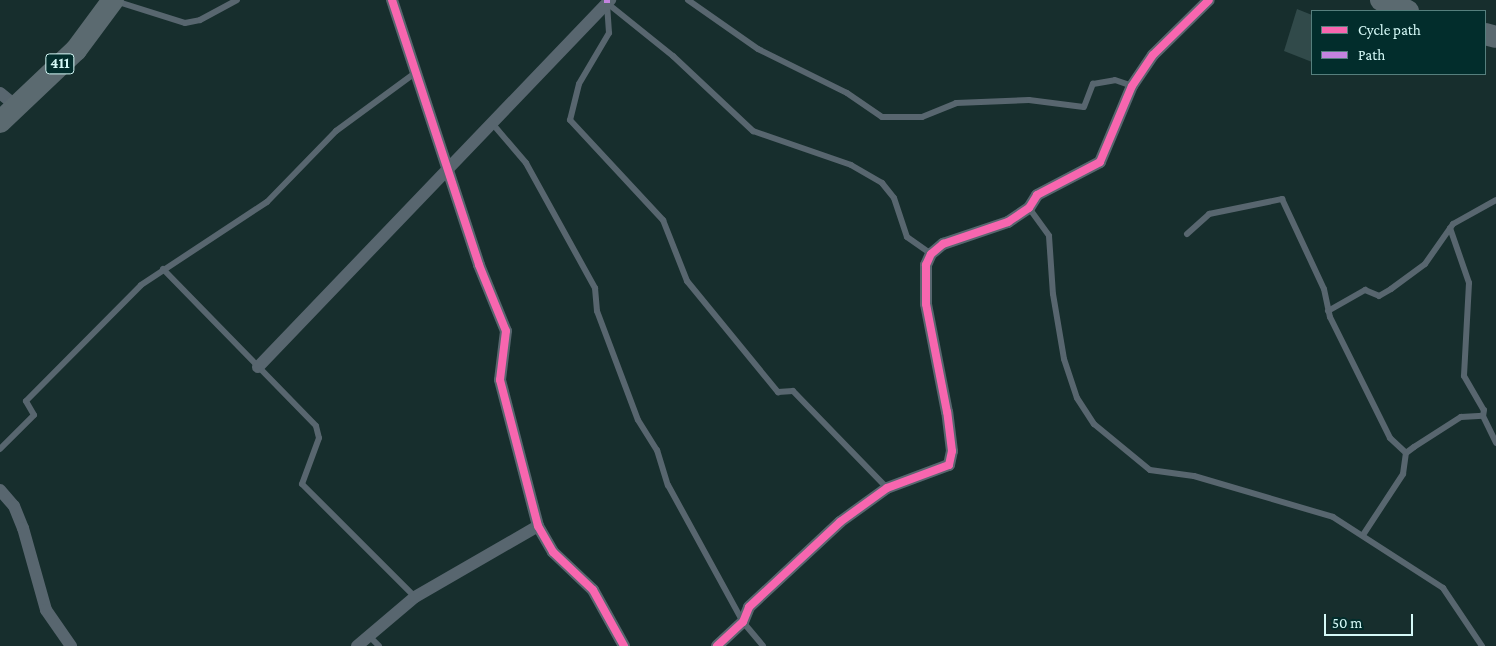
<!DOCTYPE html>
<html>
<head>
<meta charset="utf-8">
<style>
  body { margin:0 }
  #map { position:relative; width:1496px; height:646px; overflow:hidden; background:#172e2d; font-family:"Crimson Pro",serif }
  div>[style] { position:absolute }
  .building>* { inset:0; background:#314a4a }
  .lane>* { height:6px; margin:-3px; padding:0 3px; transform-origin:3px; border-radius:3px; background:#58666f }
  .street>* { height:12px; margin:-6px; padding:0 6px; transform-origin:6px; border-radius:6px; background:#58666f }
  .highway>* { height:22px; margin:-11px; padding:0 11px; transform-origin:11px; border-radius:11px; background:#5b6a70 }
  .quiet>* { height:6px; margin-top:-3px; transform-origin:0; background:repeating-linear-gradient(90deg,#c483df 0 12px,transparent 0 18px) }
  .cycleway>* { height:8px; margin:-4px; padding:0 4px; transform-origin:4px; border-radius:4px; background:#f766af }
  span { translate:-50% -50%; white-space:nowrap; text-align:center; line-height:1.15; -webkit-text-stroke:4px #022d2c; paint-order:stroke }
  .shield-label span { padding:1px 4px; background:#022d2c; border:1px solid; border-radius:4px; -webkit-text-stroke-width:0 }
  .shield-label { font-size:15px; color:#d5f9f7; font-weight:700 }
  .legend { position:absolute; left:1311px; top:10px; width:175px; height:65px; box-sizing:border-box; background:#022d2c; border:1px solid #567f7d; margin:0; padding:6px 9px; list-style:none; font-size:15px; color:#d5f9f7 }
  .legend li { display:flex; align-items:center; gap:10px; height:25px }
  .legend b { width:25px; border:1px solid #567f7d }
  .scale { position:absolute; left:1324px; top:614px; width:89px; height:22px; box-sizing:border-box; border:2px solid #d5f9f7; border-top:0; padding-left:6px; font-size:15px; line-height:18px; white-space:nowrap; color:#d5f9f7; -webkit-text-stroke:4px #022d2c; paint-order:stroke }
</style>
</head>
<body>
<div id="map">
  <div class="building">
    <i style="clip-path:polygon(1297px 9px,1312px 15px,1312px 62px,1284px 51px)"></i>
  </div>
  <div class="lane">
    <i style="left:688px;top:0;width:85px;rotate:35deg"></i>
    <i style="left:758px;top:49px;width:99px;rotate:26.3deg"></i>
    <i style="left:847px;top:93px;width:42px;rotate:34.4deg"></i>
    <i style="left:882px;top:117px;width:40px"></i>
    <i style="left:922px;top:117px;width:37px;rotate:-22deg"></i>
    <i style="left:956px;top:103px;width:73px;rotate:-2.4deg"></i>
    <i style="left:1029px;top:100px;width:55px;rotate:7.3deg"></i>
    <i style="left:1084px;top:107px;width:25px;rotate:-69deg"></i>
    <i style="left:1093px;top:84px;width:22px;rotate:-10deg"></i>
    <i style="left:1115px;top:80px;width:18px;rotate:19deg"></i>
    <i style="left:115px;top:1px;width:73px;rotate:17.4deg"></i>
    <i style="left:185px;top:23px;width:15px;rotate:-11deg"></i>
    <i style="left:200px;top:20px;width:42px;rotate:-28.4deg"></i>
    <i style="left:607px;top:3px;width:85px;rotate:38.8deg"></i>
    <i style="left:673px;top:56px;width:110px;rotate:43.2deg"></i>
    <i style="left:753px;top:131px;width:104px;rotate:19.1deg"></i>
    <i style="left:851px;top:165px;width:36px;rotate:30deg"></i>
    <i style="left:882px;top:183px;width:19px;rotate:51deg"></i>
    <i style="left:894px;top:198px;width:41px;rotate:71.6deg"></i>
    <i style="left:907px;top:237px;width:29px;rotate:35deg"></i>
    <i style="left:607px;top:4px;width:29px;rotate:86deg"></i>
    <i style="left:609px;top:33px;width:59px;rotate:120.5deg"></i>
    <i style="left:579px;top:84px;width:37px;rotate:104deg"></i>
    <i style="left:570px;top:120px;width:137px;rotate:47.1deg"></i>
    <i style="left:663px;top:220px;width:66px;rotate:68.5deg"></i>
    <i style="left:687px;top:281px;width:144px;rotate:50.7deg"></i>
    <i style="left:778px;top:392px;width:15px;rotate:-4deg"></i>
    <i style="left:793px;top:391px;width:135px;rotate:45.9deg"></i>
    <i style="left:491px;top:122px;width:54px;rotate:49.5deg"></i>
    <i style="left:526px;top:163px;width:143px;rotate:61.1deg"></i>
    <i style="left:595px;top:288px;width:23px;rotate:85deg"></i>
    <i style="left:597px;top:311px;width:116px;rotate:69.4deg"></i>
    <i style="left:638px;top:420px;width:36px;rotate:58deg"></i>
    <i style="left:657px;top:450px;width:37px;rotate:73deg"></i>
    <i style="left:668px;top:485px;width:156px;rotate:61.3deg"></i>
    <i style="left:743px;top:622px;width:31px;rotate:50deg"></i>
    <i style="left:1029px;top:208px;width:34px;rotate:54deg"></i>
    <i style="left:1049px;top:236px;width:58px;rotate:86.1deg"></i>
    <i style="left:1053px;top:294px;width:66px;rotate:80.4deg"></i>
    <i style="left:1064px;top:359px;width:41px;rotate:71.6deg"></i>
    <i style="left:1077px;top:398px;width:31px;rotate:57deg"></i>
    <i style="left:1094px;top:424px;width:72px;rotate:39.4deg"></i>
    <i style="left:1150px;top:470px;width:44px;rotate:7.8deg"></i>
    <i style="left:1194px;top:476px;width:145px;rotate:16.4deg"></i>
    <i style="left:1333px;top:517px;width:131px;rotate:32.8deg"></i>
    <i style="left:1443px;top:588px;width:70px;rotate:56.1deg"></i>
    <i style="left:1450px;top:228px;width:58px;rotate:70.9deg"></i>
    <i style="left:1469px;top:283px;width:93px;rotate:93.1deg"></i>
    <i style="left:1464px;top:376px;width:39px;rotate:60deg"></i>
    <i style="left:1484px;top:410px;width:6px;rotate:99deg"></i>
    <i style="left:1187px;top:234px;width:30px;rotate:-42deg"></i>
    <i style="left:1209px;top:214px;width:75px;rotate:-11.6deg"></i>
    <i style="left:1282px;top:199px;width:99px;rotate:65deg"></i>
    <i style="left:1324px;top:289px;width:29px;rotate:78deg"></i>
    <i style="left:1330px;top:317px;width:135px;rotate:63.6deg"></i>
    <i style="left:1390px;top:438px;width:22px;rotate:43deg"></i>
    <i style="left:163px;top:269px;width:219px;rotate:45.7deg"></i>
    <i style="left:316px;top:426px;width:12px;rotate:76deg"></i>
    <i style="left:319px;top:438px;width:49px;rotate:110.3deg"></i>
    <i style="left:302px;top:484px;width:160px;rotate:45deg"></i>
    <i style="left:1328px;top:311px;width:43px;rotate:-29.6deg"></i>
    <i style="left:1365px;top:290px;width:15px;rotate:23deg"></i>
    <i style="left:1379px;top:296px;width:14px;rotate:-30deg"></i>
    <i style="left:1391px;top:289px;width:42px;rotate:-36.3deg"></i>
    <i style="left:1425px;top:264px;width:49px;rotate:-55deg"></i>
    <i style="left:1453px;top:224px;width:49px;rotate:-29.2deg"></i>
    <i style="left:0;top:449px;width:48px;rotate:-45deg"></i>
    <i style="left:34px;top:415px;width:16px;rotate:-120deg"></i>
    <i style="left:26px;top:401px;width:163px;rotate:-45.2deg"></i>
    <i style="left:141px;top:285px;width:151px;rotate:-33.4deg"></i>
    <i style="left:267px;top:202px;width:99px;rotate:-45.8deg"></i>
    <i style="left:336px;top:131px;width:98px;rotate:-36.3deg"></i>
    <i style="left:1363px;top:535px;width:73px;rotate:-56.7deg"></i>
    <i style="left:1403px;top:474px;width:21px;rotate:-82deg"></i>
    <i style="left:1406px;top:453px;width:10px;rotate:-37deg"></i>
    <i style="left:1414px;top:447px;width:56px;rotate:-32.6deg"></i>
    <i style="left:1461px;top:417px;width:22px;rotate:-3deg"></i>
    <i style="left:1483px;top:416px;width:30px;rotate:64deg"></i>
    <i style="left:369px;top:636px;width:14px;rotate:45deg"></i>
  </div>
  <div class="street">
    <i style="left:392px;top:0;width:279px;rotate:71.8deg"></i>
    <i style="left:479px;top:265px;width:71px;rotate:67.8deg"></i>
    <i style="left:506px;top:331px;width:49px;rotate:97deg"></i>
    <i style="left:500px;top:380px;width:151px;rotate:75.4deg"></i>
    <i style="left:538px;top:526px;width:30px;rotate:60deg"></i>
    <i style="left:553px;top:552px;width:55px;rotate:43.5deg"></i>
    <i style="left:593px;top:590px;width:64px;rotate:61deg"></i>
    <i style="left:0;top:93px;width:21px;rotate:39deg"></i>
    <i style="left:258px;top:367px;width:509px;rotate:-46.2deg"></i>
    <i style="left:0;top:490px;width:21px;rotate:49deg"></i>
    <i style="left:14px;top:506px;width:24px;rotate:68deg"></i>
    <i style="left:23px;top:528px;width:85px;rotate:74.3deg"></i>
    <i style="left:46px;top:610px;width:44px;rotate:55.2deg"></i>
    <i style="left:357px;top:646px;width:76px;rotate:-40.2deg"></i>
    <i style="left:415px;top:597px;width:142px;rotate:-30deg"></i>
    <i style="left:717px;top:646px;width:35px;rotate:-43deg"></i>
    <i style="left:743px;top:622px;width:16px;rotate:-68deg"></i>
    <i style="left:749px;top:607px;width:125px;rotate:-43deg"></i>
    <i style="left:840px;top:522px;width:58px;rotate:-35.9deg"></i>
    <i style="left:887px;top:488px;width:66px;rotate:-20.4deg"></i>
    <i style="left:949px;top:465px;width:14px;rotate:-78deg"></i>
    <i style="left:952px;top:451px;width:39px;rotate:-97deg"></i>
    <i style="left:947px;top:412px;width:110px;rotate:-101deg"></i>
    <i style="left:926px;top:304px;width:39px;rotate:-90deg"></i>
    <i style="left:926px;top:265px;width:12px;rotate:-66deg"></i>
    <i style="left:931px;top:254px;width:16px;rotate:-40deg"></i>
    <i style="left:943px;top:244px;width:69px;rotate:-18.7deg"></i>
    <i style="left:1008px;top:222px;width:25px;rotate:-34deg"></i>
    <i style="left:1029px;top:208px;width:15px;rotate:-58deg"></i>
    <i style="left:1037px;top:195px;width:71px;rotate:-27.6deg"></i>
    <i style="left:1100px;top:162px;width:82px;rotate:-67.2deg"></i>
    <i style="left:1132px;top:86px;width:37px;rotate:-56deg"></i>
    <i style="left:1153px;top:55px;width:78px;rotate:-44.5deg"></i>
  </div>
  <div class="highway">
    <i style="left:1381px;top:0;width:29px;rotate:22deg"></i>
    <i style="left:1485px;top:34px;width:11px;rotate:15deg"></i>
    <i style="left:0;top:122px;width:105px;rotate:-43.5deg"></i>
    <i style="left:76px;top:50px;width:62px;rotate:-53.5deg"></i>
  </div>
  <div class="quiet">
    <i style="left:607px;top:0;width:3px;rotate:90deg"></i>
  </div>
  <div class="cycleway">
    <i style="left:392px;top:0;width:279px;rotate:71.8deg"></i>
    <i style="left:479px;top:265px;width:71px;rotate:67.8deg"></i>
    <i style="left:506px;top:331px;width:49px;rotate:97deg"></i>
    <i style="left:500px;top:380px;width:151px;rotate:75.4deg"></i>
    <i style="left:538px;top:526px;width:30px;rotate:60deg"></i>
    <i style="left:553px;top:552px;width:55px;rotate:43.5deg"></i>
    <i style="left:593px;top:590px;width:64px;rotate:61deg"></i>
    <i style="left:717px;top:646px;width:35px;rotate:-43deg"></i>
    <i style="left:743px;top:622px;width:16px;rotate:-68deg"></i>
    <i style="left:749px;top:607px;width:125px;rotate:-43deg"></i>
    <i style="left:840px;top:522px;width:58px;rotate:-35.9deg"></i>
    <i style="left:887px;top:488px;width:66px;rotate:-20.4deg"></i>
    <i style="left:949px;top:465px;width:14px;rotate:-78deg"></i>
    <i style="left:952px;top:451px;width:39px;rotate:-97deg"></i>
    <i style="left:947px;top:412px;width:110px;rotate:-101deg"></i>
    <i style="left:926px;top:304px;width:39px;rotate:-90deg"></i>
    <i style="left:926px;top:265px;width:12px;rotate:-66deg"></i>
    <i style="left:931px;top:254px;width:16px;rotate:-40deg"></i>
    <i style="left:943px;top:244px;width:69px;rotate:-18.7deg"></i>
    <i style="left:1008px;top:222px;width:25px;rotate:-34deg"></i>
    <i style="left:1029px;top:208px;width:15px;rotate:-58deg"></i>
    <i style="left:1037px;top:195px;width:71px;rotate:-27.6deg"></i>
    <i style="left:1100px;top:162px;width:82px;rotate:-67.2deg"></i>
    <i style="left:1132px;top:86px;width:37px;rotate:-56deg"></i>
    <i style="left:1153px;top:55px;width:78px;rotate:-44.5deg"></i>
  </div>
  <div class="shield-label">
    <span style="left:60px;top:64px">411</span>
  </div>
  <ul class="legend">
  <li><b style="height:6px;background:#f766af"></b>Cycle path</li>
  <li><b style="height:6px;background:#c483df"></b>Path</li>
  </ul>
  <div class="scale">50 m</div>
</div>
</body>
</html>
